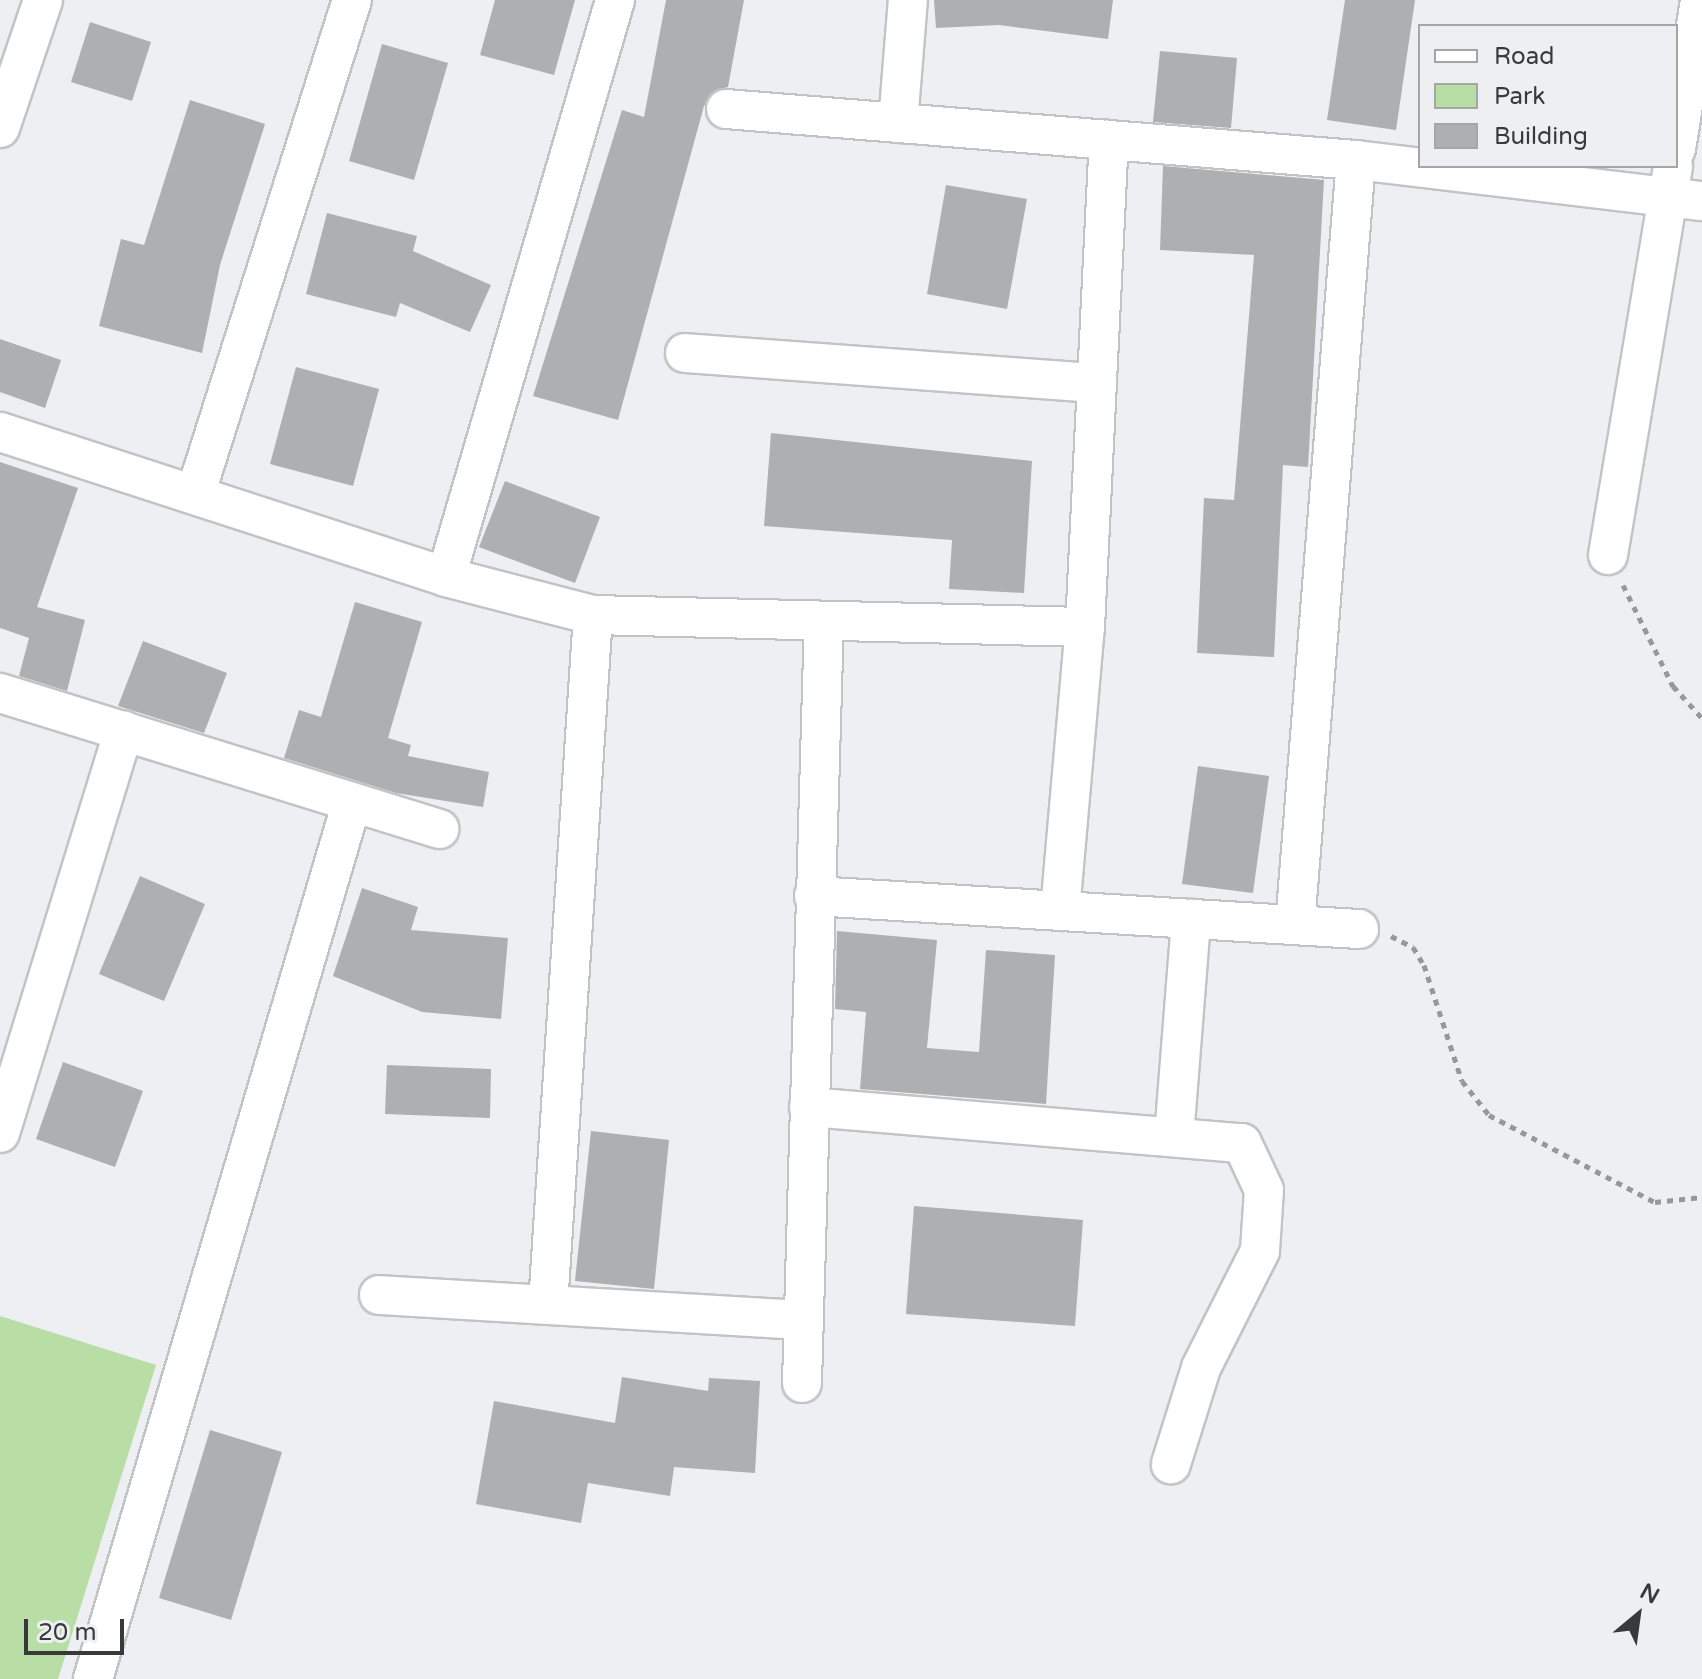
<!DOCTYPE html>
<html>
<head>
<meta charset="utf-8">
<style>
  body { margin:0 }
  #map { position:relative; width:1702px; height:1679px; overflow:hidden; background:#edeff2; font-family:"Varela Round",sans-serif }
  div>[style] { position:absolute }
  .green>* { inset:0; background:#b8dda5 }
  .building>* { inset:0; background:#adafb1 }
  .path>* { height:5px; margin-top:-2.5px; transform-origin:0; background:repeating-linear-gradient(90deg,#97989a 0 6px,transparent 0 12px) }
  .roads { filter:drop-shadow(2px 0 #c1c4c6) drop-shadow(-2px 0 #c1c4c6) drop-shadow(0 2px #c1c4c6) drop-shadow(0 -2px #c1c4c6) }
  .minor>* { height:38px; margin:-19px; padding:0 19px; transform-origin:19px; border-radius:19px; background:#fff }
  span { translate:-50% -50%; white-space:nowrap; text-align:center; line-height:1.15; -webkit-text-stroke:6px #edeff2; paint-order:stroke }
  .legend { position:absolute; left:1418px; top:24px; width:260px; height:144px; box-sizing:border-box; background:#edeff2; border:2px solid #a5a6a8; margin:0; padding:10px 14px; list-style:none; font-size:24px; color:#38393a }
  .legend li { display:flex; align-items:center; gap:16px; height:40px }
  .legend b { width:40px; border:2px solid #a5a6a8 }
  .north { position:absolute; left:1598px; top:1575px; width:80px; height:80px; -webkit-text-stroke:6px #edeff2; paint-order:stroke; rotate:29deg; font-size:22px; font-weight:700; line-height:32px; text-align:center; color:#38393a }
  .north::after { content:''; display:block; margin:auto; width:28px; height:36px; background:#38393a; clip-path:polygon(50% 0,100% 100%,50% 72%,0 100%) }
  .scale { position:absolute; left:24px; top:1619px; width:100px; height:36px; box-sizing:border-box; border:4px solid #38393a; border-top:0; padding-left:10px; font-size:24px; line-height:28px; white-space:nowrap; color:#38393a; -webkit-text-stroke:6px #edeff2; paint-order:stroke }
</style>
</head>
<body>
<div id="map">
  <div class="green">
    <i style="clip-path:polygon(0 1316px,156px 1365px,58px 1679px,0 1679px)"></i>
  </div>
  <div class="building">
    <i style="clip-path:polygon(495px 0,575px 0,554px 75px,480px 55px)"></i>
    <i style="clip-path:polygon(666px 0,744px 0,728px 87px,716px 90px,704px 106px,618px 420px,533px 396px,622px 110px,644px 117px)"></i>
    <i style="clip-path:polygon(934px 0,1113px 0,1108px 39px,999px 25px,936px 28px)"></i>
    <i style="clip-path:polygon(1345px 0,1415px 0,1396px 130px,1327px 120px)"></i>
    <i style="clip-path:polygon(90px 22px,151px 42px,132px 101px,71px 82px)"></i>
    <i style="clip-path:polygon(382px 44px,448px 63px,414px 180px,349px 161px)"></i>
    <i style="clip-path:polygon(1160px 51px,1237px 58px,1231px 128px,1153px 122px)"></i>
    <i style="clip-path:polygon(190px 100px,265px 124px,220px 265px,202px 353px,99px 326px,121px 239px,144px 245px)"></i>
    <i style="clip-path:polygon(1163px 166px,1324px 180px,1308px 467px,1283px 465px,1274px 657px,1197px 653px,1204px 498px,1234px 500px,1254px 255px,1160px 250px)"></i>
    <i style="clip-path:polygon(946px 185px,1027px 199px,1007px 309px,927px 294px)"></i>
    <i style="clip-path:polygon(327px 213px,417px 236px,413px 251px,491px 285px,470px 332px,400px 303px,396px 317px,306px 294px)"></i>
    <i style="clip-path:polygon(0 339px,61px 360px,45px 408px,0 392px)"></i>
    <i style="clip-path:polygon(296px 367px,379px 389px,353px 486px,270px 464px)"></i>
    <i style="clip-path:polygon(771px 433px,1032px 461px,1024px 593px,949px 589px,952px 540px,764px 526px)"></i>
    <i style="clip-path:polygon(0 462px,78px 488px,37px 607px,85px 620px,67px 691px,19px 676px,29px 638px,0 628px)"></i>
    <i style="clip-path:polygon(505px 481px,600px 517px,575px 583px,479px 547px)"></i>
    <i style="clip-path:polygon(355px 602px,422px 622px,388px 738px,411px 745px,408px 756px,489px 772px,483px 807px,396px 793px,284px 758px,299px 710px,321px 717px)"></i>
    <i style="clip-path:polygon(143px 641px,227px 673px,204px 733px,118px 706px)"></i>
    <i style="clip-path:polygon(1198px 766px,1269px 776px,1253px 893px,1182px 884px)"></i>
    <i style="clip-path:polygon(140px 876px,205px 904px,164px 1001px,99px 974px)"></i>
    <i style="clip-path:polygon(362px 888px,418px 907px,411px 930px,508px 938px,501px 1019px,422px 1012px,333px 976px)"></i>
    <i style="clip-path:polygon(837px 931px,937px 940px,927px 1048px,979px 1052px,986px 950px,1055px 955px,1046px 1104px,860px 1089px,866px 1012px,835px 1009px)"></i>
    <i style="clip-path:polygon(63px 1062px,143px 1091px,115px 1167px,36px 1139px)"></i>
    <i style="clip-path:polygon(387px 1065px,491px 1069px,490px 1118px,385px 1114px)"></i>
    <i style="clip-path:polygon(591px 1131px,669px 1140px,654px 1289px,575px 1281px)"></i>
    <i style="clip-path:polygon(914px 1206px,1083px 1220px,1075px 1326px,906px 1314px)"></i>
    <i style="clip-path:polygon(622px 1377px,708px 1391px,709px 1378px,760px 1381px,755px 1473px,674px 1467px,670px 1496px,588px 1483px,581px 1523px,476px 1504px,494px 1401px,615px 1423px)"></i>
    <i style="clip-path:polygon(210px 1430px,282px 1452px,231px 1620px,159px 1598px)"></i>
  </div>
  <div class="path">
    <i style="left:1623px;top:585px;width:113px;rotate:63.7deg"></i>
    <i style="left:1673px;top:686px;width:43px;rotate:47.8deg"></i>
    <i style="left:1391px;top:936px;width:25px;rotate:27deg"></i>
    <i style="left:1413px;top:947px;width:21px;rotate:59deg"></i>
    <i style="left:1424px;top:965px;width:122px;rotate:71.9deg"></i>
    <i style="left:1462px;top:1081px;width:43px;rotate:51.5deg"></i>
    <i style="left:1489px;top:1115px;width:187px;rotate:27.7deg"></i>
    <i style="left:1655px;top:1202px;width:47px;rotate:-6.1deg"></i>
  </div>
  <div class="roads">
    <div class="minor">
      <i style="left:726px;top:109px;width:632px;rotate:4.63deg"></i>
      <i style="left:1356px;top:160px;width:348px;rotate:6.8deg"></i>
      <i style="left:898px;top:123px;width:123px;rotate:-85.4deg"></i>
      <i style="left:0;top:128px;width:135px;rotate:-71.4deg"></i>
      <i style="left:1676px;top:149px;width:151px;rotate:-80.8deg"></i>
      <i style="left:685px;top:353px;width:413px;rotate:4.2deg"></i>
      <i style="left:0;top:432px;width:469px;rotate:18deg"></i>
      <i style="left:446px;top:577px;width:152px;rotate:14.5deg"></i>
      <i style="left:593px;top:615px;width:492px;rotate:1.4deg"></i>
      <i style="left:196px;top:492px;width:516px;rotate:-72.41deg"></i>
      <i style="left:1608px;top:555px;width:394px;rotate:-80.5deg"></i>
      <i style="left:446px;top:577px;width:601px;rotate:-73.67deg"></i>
      <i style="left:0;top:693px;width:460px;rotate:17.2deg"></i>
      <i style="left:814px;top:896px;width:546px;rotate:3.47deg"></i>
      <i style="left:1060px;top:911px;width:285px;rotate:-85deg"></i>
      <i style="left:1085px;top:627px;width:488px;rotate:-87.2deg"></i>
      <i style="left:1295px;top:925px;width:767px;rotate:-85.44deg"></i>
      <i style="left:809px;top:1107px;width:434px;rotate:4.8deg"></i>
      <i style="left:1242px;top:1143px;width:52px;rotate:64.9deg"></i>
      <i style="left:1264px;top:1190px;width:61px;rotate:93.8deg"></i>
      <i style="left:1260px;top:1251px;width:131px;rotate:116.8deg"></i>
      <i style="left:1201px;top:1368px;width:101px;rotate:107.4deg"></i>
      <i style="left:0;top:1133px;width:421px;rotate:-72.9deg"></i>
      <i style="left:1174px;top:1137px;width:219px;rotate:-85.5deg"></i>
      <i style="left:379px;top:1295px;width:425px;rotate:3.4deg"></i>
      <i style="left:548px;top:1305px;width:691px;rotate:-86.27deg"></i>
      <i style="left:802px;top:1383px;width:762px;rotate:-88.35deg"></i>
      <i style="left:93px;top:1679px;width:914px;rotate:-73.55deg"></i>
    </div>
  </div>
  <ul class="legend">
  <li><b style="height:10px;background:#fff"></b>Road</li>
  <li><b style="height:22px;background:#b8dda5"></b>Park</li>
  <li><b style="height:22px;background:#adafb1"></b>Building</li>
  </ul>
  <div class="north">N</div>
  <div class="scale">20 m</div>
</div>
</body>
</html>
